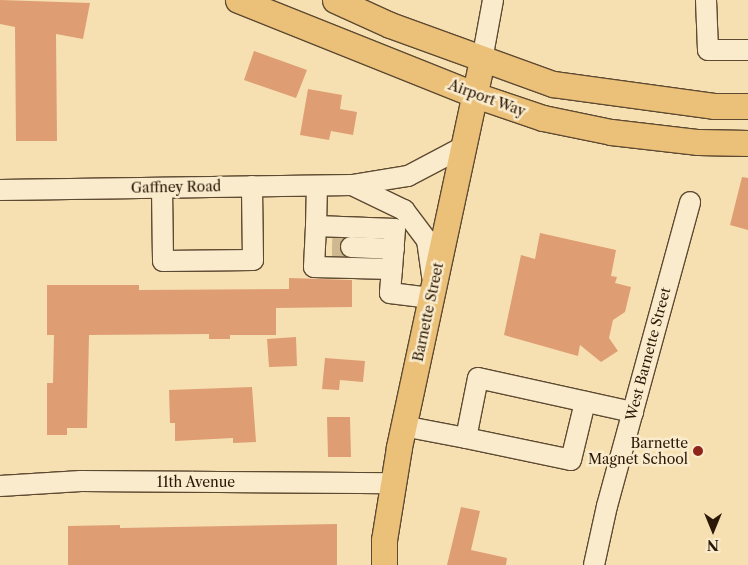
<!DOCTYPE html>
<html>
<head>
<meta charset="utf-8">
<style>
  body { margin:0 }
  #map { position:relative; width:748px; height:565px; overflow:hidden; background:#f6e0b1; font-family:"Libre Caslon Text",serif }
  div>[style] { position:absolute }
  .building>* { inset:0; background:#de9d73 }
  .minor-tunnel>* { height:20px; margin-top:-10px; transform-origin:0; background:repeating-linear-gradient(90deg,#cdb88f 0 20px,transparent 0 30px) }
  .roads { filter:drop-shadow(1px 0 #5e4a32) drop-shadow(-1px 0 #5e4a32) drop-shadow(0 1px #5e4a32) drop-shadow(0 -1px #5e4a32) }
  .minor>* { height:20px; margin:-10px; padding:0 10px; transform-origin:10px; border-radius:10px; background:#f9ebcc }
  .major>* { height:25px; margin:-12.5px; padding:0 12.5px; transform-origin:12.5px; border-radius:12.5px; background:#ebc078 }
  .dots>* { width:14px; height:14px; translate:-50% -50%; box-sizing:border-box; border:2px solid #f9ebcc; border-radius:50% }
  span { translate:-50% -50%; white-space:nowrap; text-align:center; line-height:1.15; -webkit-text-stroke:5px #f9ebcc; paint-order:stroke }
  .street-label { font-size:14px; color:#2b1807 }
  .poi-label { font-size:14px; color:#2b1807 }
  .right { translate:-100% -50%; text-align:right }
  .north { position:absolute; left:688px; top:505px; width:50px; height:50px; -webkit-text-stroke:4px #f9ebcc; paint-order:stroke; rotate:180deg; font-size:14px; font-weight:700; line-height:20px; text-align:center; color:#2b1807 }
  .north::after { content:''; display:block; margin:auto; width:18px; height:22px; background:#2b1807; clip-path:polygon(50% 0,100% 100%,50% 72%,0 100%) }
</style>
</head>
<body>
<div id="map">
  <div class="building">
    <i style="clip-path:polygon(0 0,90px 3px,83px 39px,56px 34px,57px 141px,16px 141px,15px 27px,0 24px)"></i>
    <i style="clip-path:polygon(254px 51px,307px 70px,296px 98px,244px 80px)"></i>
    <i style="clip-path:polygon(308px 89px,342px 95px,340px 109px,357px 112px,353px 135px,331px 131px,329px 140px,300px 135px)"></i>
    <i style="clip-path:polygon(742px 177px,748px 178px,748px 230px,730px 225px)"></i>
    <i style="clip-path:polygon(540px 233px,616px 250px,611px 276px,617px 277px,615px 283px,631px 287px,625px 312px,613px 320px,609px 338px,618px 351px,601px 362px,580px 345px,578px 356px,504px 335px,521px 255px,535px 259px)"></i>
    <i style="clip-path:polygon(289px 278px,352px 280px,352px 307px,276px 308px,276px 335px,230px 335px,230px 339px,209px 339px,209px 334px,89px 335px,87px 428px,67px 428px,67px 435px,47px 435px,47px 383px,53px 383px,54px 335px,47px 335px,47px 285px,139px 285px,139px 290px,289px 289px)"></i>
    <i style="clip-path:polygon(296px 337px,297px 366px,269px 367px,267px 339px)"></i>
    <i style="clip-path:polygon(325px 358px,365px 361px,363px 382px,340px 380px,339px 390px,322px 389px)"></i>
    <i style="clip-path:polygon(252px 387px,256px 442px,233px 443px,233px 438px,175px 441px,175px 423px,170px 423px,169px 390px)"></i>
    <i style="clip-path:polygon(327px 417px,350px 417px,351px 457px,328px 457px)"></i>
    <i style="clip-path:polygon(461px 507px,480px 511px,471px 550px,507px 558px,506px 565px,447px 565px)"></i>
    <i style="clip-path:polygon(337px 524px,337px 565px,68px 565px,68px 526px,120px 525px,120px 528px)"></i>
  </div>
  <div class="minor-tunnel">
    <i style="left:332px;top:246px;width:19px;rotate:3deg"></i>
  </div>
  <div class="roads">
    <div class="minor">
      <i style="left:706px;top:0;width:50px;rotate:87.7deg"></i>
      <i style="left:708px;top:50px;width:40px"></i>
      <i style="left:482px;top:60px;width:61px;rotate:-79.6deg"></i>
      <i style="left:352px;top:185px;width:58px;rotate:25.7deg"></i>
      <i style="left:404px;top:210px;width:38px;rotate:53deg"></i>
      <i style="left:427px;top:240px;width:37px;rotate:82deg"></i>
      <i style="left:162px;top:188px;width:73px;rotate:89.2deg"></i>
      <i style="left:163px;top:261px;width:90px;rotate:-0.6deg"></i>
      <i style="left:253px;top:260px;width:74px;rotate:-90.8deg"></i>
      <i style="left:0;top:190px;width:352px;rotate:-0.8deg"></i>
      <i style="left:352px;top:185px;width:57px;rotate:-9.1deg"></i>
      <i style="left:408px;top:176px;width:62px;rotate:-27.8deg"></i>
      <i style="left:316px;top:226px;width:79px;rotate:2.2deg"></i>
      <i style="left:395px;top:229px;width:40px;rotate:94.3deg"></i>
      <i style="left:392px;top:269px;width:78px;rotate:-178.5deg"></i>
      <i style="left:314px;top:267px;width:41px;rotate:-87.2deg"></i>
      <i style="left:316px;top:226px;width:40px;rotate:-88.6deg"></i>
      <i style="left:351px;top:247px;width:43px;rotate:2.7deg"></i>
      <i style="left:392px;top:269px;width:24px;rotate:95deg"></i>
      <i style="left:390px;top:293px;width:41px;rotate:7deg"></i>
      <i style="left:403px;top:426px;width:64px;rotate:10.8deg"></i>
      <i style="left:466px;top:438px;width:61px;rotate:-78.7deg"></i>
      <i style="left:478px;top:378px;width:159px;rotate:12.4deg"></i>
      <i style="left:466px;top:438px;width:107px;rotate:11.8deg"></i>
      <i style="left:571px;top:460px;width:60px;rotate:-76.4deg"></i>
      <i style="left:0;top:486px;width:81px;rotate:-3.5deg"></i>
      <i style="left:81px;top:481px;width:312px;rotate:0.4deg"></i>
      <i style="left:594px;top:565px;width:60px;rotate:-77.6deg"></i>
      <i style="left:607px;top:506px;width:315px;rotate:-74.7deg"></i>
    </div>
    <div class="major">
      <i style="left:238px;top:0;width:255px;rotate:21.8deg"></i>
      <i style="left:475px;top:95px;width:72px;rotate:18.7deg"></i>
      <i style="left:543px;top:118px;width:69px;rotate:11.6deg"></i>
      <i style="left:611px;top:132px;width:88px;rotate:6.6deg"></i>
      <i style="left:698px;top:142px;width:50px;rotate:1.1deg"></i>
      <i style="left:335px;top:0;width:60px;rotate:24.4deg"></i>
      <i style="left:390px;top:25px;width:173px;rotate:19.9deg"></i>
      <i style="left:553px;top:84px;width:162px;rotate:7.8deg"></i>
      <i style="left:714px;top:106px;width:34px"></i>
      <i style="left:384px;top:565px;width:25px;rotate:-90deg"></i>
      <i style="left:384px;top:540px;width:94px;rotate:-80.8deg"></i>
      <i style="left:399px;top:447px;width:396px;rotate:-77.9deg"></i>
    </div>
  </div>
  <div class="dots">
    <i style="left:698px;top:451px;background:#8f2418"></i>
  </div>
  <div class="street-label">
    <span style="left:487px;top:98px;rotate:20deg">Airport Way</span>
    <span style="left:176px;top:187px;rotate:-1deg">Gaffney Road</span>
    <span style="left:428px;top:312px;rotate:-78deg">Barnette Street</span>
    <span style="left:648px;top:354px;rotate:-75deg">West Barnette Street</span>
    <span style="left:196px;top:482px">11th Avenue</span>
  </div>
  <div class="poi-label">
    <span class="right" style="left:688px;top:451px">Barnette<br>Magnet School</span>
  </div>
  <div class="north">N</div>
</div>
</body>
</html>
